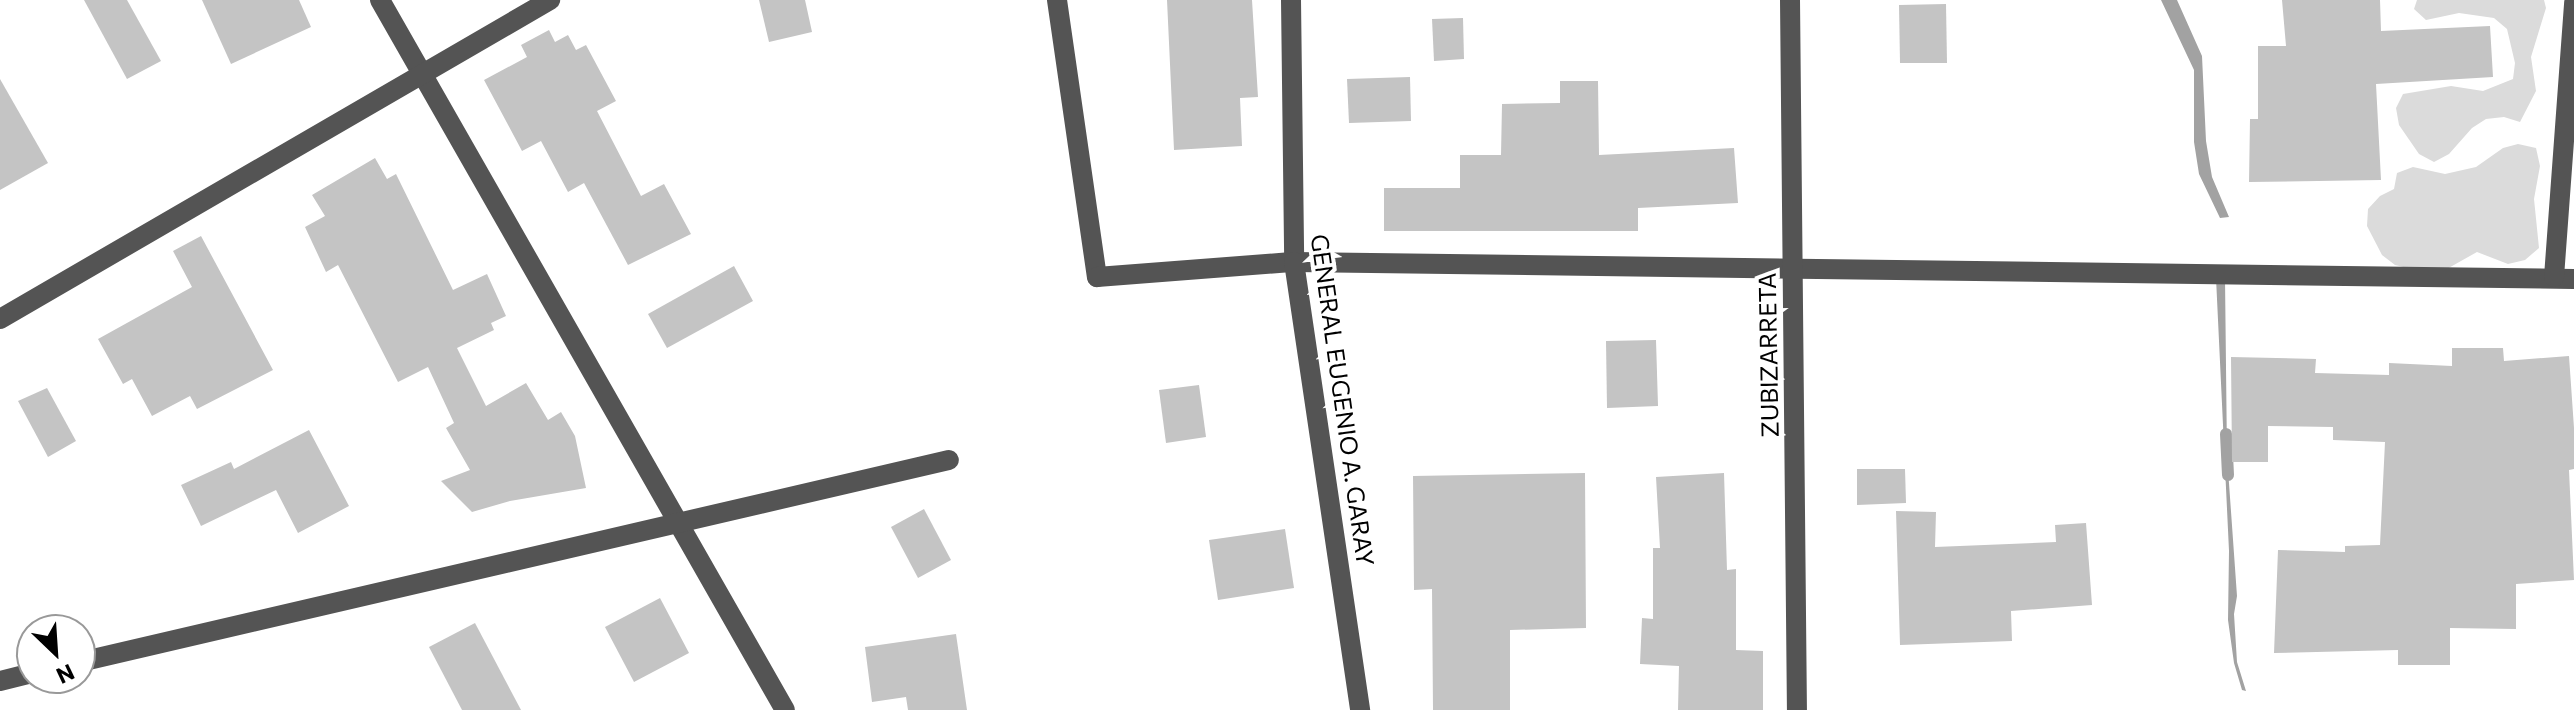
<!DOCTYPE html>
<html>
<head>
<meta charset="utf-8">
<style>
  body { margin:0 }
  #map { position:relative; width:2574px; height:710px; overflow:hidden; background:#fff; font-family:Commissioner,sans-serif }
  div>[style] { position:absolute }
  .green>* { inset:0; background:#dbdbdb }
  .water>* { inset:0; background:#a2a2a2 }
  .stream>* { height:12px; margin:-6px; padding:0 6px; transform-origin:6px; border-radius:6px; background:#a2a2a2 }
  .building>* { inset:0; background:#c4c4c4 }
  .minor>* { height:20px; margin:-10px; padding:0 10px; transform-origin:10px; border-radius:10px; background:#545454 }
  span { translate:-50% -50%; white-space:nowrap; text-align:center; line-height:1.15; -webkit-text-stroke:8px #fff; paint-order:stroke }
  .street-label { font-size:24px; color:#000 }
  .north { position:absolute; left:16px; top:614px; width:80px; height:80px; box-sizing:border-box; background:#fff; border:2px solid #999; border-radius:50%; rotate:155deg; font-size:22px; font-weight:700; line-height:32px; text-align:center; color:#000 }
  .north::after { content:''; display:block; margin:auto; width:28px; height:36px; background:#000; clip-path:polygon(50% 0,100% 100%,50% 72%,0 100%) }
</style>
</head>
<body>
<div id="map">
  <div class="green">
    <i style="clip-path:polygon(2417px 0,2544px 0,2546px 8px,2531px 57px,2536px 91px,2520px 122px,2504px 117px,2486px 119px,2472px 128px,2449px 154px,2434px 162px,2419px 154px,2399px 125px,2396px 108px,2403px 94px,2451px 86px,2483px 91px,2513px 79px,2515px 63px,2507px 29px,2494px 18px,2459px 13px,2426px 20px,2414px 9px)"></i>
    <i style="clip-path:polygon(2518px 144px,2536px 148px,2540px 166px,2534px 199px,2539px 248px,2525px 260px,2508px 264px,2477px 252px,2445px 270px,2412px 269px,2395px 265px,2382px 255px,2367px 226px,2368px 209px,2380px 196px,2394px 189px,2397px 173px,2413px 167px,2445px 174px,2476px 167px,2503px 148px)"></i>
  </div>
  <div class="water">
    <i style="clip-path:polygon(2161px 0,2177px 0,2202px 56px,2206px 141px,2212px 177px,2229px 217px,2220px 218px,2199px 174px,2194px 142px,2194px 70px)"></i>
    <i style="clip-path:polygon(2216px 278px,2225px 278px,2227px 455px,2237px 596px,2234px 614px,2237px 662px,2246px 691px,2242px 690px,2234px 663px,2228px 620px,2229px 551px)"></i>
  </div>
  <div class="stream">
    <i style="left:2226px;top:434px;width:41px;rotate:87.2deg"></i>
  </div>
  <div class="building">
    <i style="clip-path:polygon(84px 0,127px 0,161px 61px,127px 79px)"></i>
    <i style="clip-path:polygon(202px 0,299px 0,311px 27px,231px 64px)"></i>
    <i style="clip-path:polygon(759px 0,805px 0,812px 32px,769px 42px)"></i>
    <i style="clip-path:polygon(1167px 0,1252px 0,1258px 97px,1240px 98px,1242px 146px,1174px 150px)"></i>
    <i style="clip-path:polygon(2282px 0,2380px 0,2381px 31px,2490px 26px,2493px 77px,2376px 84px,2381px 180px,2249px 182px,2250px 119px,2258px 119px,2258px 46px,2286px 46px)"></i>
    <i style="clip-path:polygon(1946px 4px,1947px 63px,1900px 63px,1899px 5px)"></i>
    <i style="clip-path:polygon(1463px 18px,1464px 59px,1434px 61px,1432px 19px)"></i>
    <i style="clip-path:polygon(549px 30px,555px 42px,568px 35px,576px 50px,586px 45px,616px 101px,597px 111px,641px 196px,664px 184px,691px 234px,628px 265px,584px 183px,568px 192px,541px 141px,522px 151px,484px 80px,527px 57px,521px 45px)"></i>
    <i style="clip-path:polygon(1410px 77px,1411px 121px,1349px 123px,1347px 79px)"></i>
    <i style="clip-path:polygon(0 79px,48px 163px,0 190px)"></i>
    <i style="clip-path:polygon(1560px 81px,1598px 81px,1599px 155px,1734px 148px,1738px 203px,1638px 208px,1638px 231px,1384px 231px,1384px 188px,1460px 188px,1460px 155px,1501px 155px,1502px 104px,1560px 103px)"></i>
    <i style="clip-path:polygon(375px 158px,387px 179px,396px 174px,453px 290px,487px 274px,506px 316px,491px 323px,494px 330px,457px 348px,486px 406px,526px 383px,548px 420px,561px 412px,575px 436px,586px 488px,510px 501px,472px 512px,441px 481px,470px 470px,446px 428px,454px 423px,428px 367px,398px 382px,338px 265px,326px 272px,305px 227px,325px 216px,312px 195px)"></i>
    <i style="clip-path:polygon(201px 236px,273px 370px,197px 409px,190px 396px,152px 416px,132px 379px,123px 384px,98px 339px,192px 287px,173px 251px)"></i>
    <i style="clip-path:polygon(734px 266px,753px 301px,667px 348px,648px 314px)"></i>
    <i style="clip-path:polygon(1656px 340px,1658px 406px,1607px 408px,1606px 341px)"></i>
    <i style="clip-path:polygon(2452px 348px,2503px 348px,2504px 361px,2569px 356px,2574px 428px,2574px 469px,2569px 470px,2574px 580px,2516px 584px,2516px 629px,2450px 628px,2450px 665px,2398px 665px,2398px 650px,2274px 653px,2278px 550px,2345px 552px,2345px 546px,2380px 545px,2385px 442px,2333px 440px,2333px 427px,2268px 426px,2268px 462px,2232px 462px,2231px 357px,2316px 359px,2315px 373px,2389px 375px,2389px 363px,2452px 366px)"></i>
    <i style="clip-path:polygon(1199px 385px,1206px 437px,1166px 443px,1159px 390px)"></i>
    <i style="clip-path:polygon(47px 388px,76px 441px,48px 457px,18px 401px)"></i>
    <i style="clip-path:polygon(309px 430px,349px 506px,298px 533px,276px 490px,201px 526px,181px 485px,231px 462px,234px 469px)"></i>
    <i style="clip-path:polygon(1857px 469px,1905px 469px,1906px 503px,1857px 505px)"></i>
    <i style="clip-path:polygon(1585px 473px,1586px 628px,1510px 630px,1510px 710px,1433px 710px,1432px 589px,1414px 590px,1413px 476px)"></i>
    <i style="clip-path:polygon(1724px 473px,1727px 570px,1736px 569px,1736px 650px,1763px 651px,1763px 710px,1678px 710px,1679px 666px,1640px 664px,1642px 618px,1653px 619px,1653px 548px,1660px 548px,1656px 477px)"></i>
    <i style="clip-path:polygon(924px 509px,951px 560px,918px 578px,891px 527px)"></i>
    <i style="clip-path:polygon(1896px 511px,1936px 512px,1935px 547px,2056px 542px,2055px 525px,2086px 523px,2092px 605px,2011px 611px,2012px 641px,1900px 645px)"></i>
    <i style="clip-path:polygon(1285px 529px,1294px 588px,1218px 600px,1209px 540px)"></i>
    <i style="clip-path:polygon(660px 598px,689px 653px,634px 682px,605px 627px)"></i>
    <i style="clip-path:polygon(475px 623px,521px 710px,462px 710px,429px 647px)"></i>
    <i style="clip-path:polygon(956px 634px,967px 710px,908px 710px,906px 697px,872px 702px,865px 647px)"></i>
  </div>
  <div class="minor">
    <i style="left:380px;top:0;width:817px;rotate:60.3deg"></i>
    <i style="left:1057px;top:0;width:280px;rotate:81.8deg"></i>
    <i style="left:1097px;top:277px;width:198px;rotate:-4.4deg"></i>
    <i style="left:1294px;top:262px;width:1280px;rotate:0.76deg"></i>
    <i style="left:1291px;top:0;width:262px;rotate:89.3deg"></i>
    <i style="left:1294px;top:262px;width:453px;rotate:81.6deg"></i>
    <i style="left:1790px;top:0;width:710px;rotate:89.44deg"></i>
    <i style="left:2554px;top:277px;width:275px;rotate:-85.8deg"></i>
    <i style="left:0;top:319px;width:636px;rotate:-30.11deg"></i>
    <i style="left:80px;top:662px;width:892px;rotate:-13.09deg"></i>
    <i style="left:0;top:681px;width:33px;rotate:-14deg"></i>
  </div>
  <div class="street-label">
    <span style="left:1768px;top:355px;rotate:-91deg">ZUBIZARRETA</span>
    <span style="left:1343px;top:400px;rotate:82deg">GENERAL EUGENIO A. GARAY</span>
  </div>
  <div class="north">N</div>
</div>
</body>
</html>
